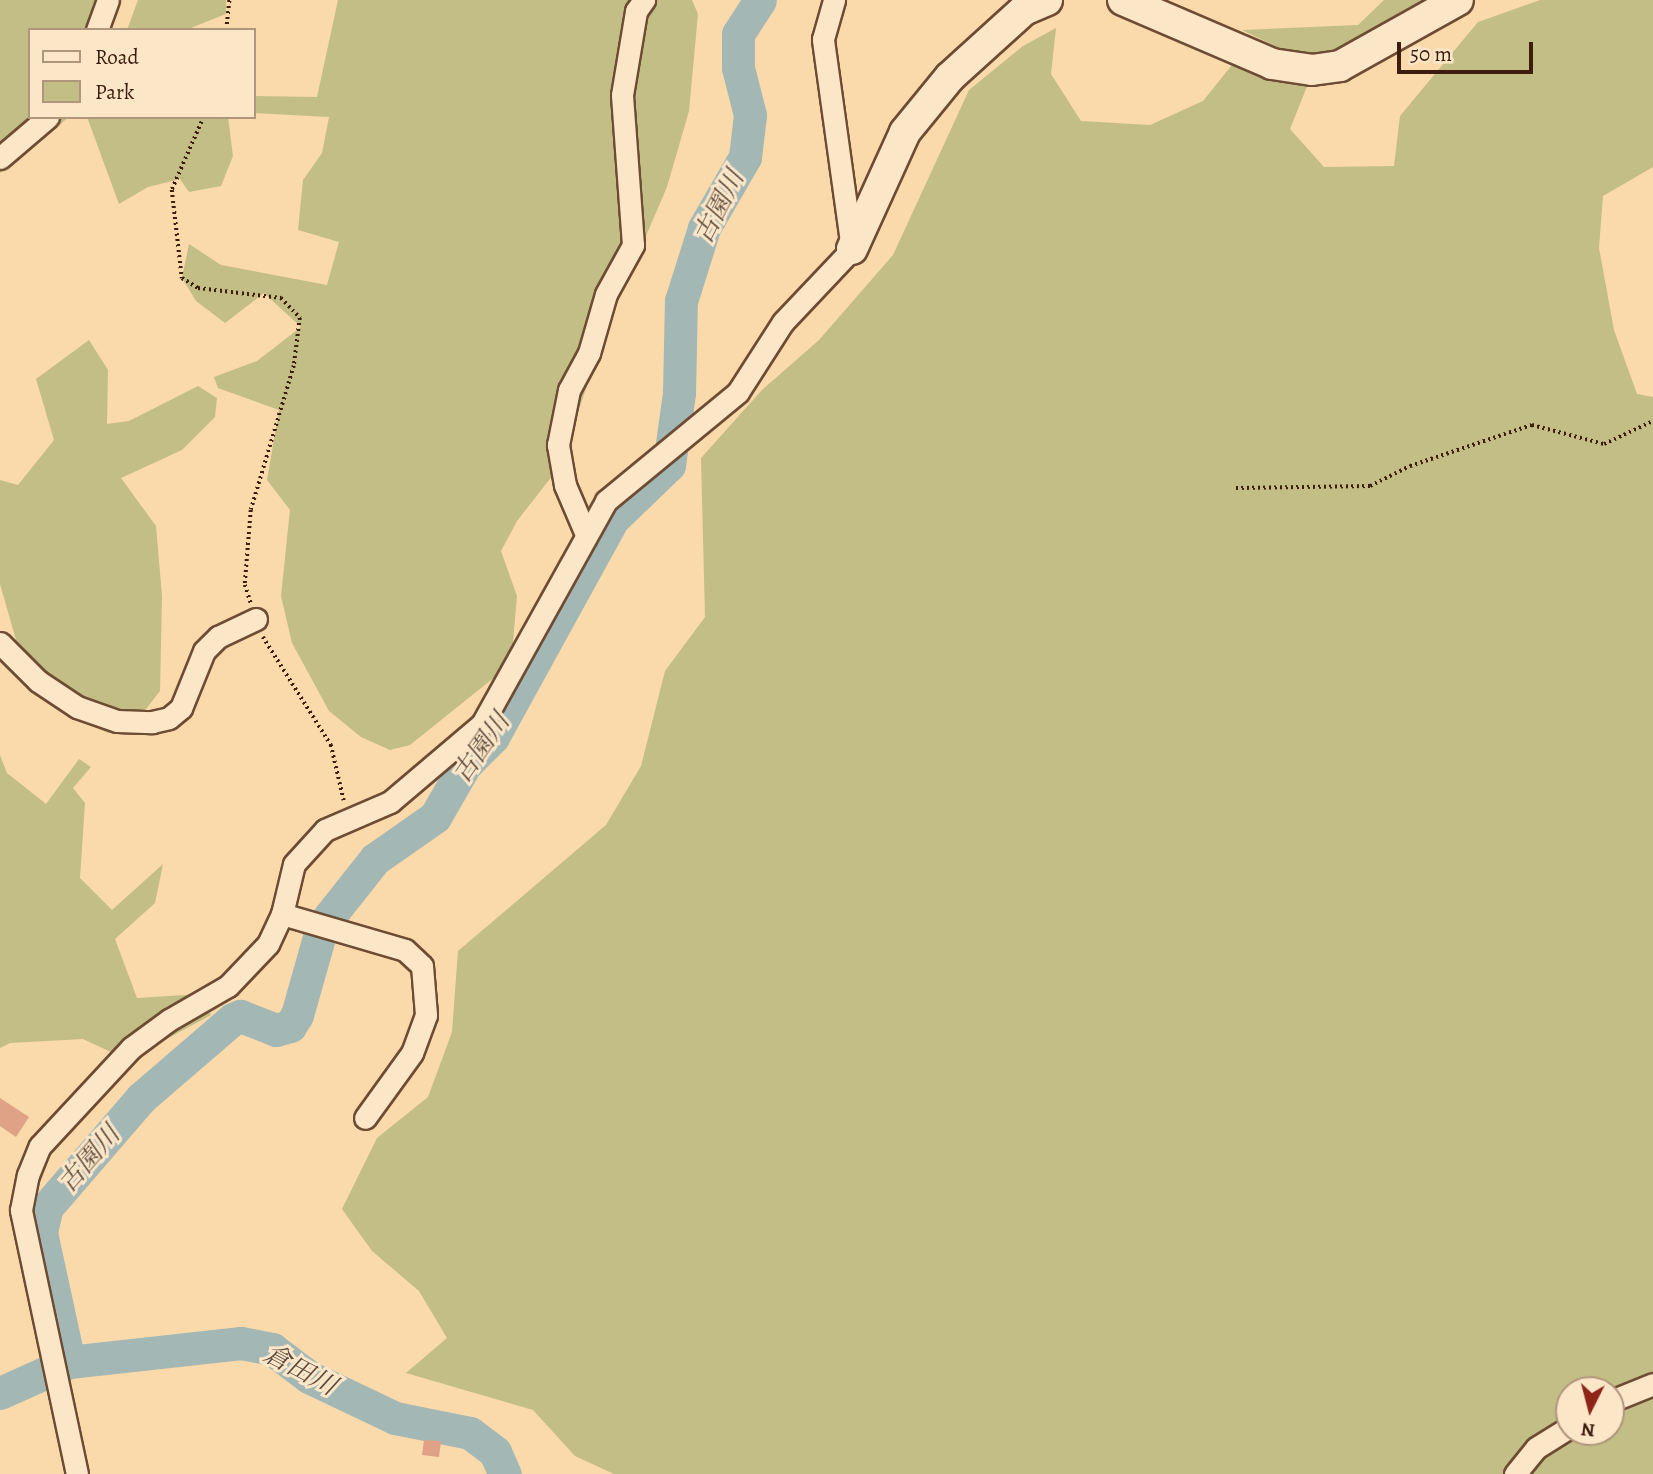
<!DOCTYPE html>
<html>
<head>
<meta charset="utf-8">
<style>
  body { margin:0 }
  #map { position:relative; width:1653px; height:1474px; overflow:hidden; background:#fad9ab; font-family:Alegreya,"Noto Serif JP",serif }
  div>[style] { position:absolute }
  .green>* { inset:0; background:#c3be85 }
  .river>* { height:33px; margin:-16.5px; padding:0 16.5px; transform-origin:16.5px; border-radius:16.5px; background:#a3b7b4 }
  .building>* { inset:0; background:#e0a286 }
  .path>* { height:3.5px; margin-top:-1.75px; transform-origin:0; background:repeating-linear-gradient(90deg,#3e1d0c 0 2px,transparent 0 5.5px) }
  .roads { filter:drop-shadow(2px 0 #6d4c34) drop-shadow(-2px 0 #6d4c34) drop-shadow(0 2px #6d4c34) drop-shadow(0 -2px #6d4c34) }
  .street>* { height:21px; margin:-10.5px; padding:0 10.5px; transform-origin:10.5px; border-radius:10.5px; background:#fce6c8 }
  .secondary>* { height:30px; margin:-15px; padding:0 15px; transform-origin:15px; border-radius:15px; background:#fce6c8 }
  span { translate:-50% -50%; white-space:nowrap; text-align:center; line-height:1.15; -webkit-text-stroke:6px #fce6c8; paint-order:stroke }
  .water-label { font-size:26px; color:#5c4b3e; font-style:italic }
  .legend { position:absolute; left:28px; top:28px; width:228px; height:91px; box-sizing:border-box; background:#fce6c8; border:2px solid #b0967d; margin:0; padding:9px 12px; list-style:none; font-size:21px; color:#3e1d0c }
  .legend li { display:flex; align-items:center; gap:14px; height:35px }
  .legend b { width:35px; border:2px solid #b0967d }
  .north { position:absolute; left:1555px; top:1376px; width:70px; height:70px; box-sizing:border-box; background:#fce6c8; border:2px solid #b0967d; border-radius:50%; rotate:186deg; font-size:19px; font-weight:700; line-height:28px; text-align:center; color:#3e1d0c }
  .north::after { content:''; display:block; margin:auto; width:24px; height:32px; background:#8f2418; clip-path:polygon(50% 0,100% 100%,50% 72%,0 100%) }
  .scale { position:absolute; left:1397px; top:42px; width:136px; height:32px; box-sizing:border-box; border:4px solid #3e1d0c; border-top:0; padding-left:9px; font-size:21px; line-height:24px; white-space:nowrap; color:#3e1d0c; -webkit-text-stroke:5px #fce6c8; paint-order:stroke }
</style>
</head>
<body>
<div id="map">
  <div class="green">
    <i style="clip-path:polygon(0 0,118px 0,108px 30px,30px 30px,30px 117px,69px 117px,0 173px)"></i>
    <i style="clip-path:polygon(138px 0,226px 0,226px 14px,186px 30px,127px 30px)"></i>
    <i style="clip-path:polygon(338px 0,692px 0,698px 14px,689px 111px,667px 187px,606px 329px,560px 466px,517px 521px,501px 551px,517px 596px,511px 664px,410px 745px,390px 750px,361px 737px,329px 711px,292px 643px,281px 596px,290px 510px,267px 480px,279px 410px,218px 388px,214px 377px,257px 361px,301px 327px,264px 293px,225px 323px,196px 301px,182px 278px,189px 244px,221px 265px,327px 285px,339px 242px,298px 230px,303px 180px,322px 153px,329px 117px,254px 113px,254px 96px,317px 97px)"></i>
    <i style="clip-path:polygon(1384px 0,1474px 0,1447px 15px,1331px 58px,1290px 53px,1242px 30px,1358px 25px)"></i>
    <i style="clip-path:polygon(evenodd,1540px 0,1653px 0,1653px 167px,1603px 196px,1599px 248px,1614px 330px,1637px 394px,1653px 397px,1653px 1474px,614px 1474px,575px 1456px,533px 1410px,406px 1373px,447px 1338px,419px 1291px,372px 1251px,342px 1209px,377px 1138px,428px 1097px,452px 1032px,458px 951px,606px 825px,641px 766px,665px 671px,705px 617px,701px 458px,762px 390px,819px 340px,893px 255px,969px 90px,1023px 46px,1056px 28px,1051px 74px,1081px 121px,1150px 125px,1203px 101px,1232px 65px,1308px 84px,1290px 129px,1324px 167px,1394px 166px,1400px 116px,1478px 22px,1540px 0,1569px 1390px,1611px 1390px,1611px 1432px,1569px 1432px,1569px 1390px)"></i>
    <i style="clip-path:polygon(87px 117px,228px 117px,233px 156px,221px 186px,189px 192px,180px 179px,148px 187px,119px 204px)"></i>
    <i style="clip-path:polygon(89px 340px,108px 370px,107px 424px,129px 421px,198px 386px,217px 398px,215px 417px,182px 450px,121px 478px,156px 526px,162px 596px,160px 691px,129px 731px,108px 733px,77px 720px,58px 687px,16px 640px,0 584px,0 480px,18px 485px,54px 440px,36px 379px)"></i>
    <i style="clip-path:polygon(0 755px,7px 773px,46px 804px,79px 759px,91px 767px,73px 788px,85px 803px,80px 878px,112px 910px,163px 864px,155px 903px,115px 939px,137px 998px,201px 994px,211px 1015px,128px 1060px,83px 1039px,10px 1043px,0 1048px)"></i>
  </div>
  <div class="river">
    <i style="left:69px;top:1362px;width:133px;rotate:-102.2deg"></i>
    <i style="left:41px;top:1232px;width:26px;rotate:-77deg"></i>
    <i style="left:47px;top:1207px;width:144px;rotate:-49.2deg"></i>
    <i style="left:141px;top:1098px;width:121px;rotate:-40.7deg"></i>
    <i style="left:233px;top:1019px;width:8px;rotate:-23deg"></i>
    <i style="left:240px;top:1016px;width:39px;rotate:21deg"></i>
    <i style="left:276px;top:1030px;width:15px;rotate:-16deg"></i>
    <i style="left:290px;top:1026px;width:13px;rotate:-58deg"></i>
    <i style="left:297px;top:1015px;width:81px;rotate:-74.2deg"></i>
    <i style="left:319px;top:937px;width:22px;rotate:-63deg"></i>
    <i style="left:329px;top:917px;width:74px;rotate:-51.6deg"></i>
    <i style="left:375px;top:859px;width:73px;rotate:-35deg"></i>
    <i style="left:435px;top:817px;width:60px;rotate:-60deg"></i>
    <i style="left:465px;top:765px;width:40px;rotate:-45deg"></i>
    <i style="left:493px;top:737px;width:249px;rotate:-61.2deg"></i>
    <i style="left:613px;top:519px;width:78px;rotate:-44deg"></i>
    <i style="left:669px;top:465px;width:73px;rotate:-82.1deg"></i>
    <i style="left:679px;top:393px;width:92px;rotate:-88.8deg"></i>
    <i style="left:681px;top:301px;width:77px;rotate:-72.5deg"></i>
    <i style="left:704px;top:228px;width:82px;rotate:-60deg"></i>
    <i style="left:745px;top:157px;width:42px;rotate:-83.2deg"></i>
    <i style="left:750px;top:115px;width:49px;rotate:-104.3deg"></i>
    <i style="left:738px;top:68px;width:34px;rotate:-90deg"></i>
    <i style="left:738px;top:34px;width:40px;rotate:-57.1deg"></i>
    <i style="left:0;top:1393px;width:76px;rotate:-24.2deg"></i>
    <i style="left:69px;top:1362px;width:173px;rotate:-6.3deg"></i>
    <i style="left:241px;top:1343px;width:32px;rotate:11deg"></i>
    <i style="left:272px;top:1349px;width:46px;rotate:37.1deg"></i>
    <i style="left:309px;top:1377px;width:95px;rotate:25.5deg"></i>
    <i style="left:395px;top:1418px;width:76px;rotate:11.3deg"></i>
    <i style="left:470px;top:1433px;width:31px;rotate:37deg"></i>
    <i style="left:495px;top:1452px;width:24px;rotate:66deg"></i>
  </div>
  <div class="building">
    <i style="clip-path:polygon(0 1098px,29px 1117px,16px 1137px,0 1126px)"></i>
    <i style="clip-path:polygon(424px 1440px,441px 1441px,439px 1457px,422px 1455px)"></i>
  </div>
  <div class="path">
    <i style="left:226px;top:30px;width:30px;rotate:-84deg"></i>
    <i style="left:204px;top:117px;width:80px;rotate:113.7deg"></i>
    <i style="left:172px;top:190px;width:89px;rotate:83.5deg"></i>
    <i style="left:182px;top:278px;width:19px;rotate:32deg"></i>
    <i style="left:198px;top:288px;width:84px;rotate:6.9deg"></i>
    <i style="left:281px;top:298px;width:28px;rotate:46deg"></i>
    <i style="left:300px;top:318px;width:48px;rotate:97.1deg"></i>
    <i style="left:294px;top:366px;width:150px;rotate:106.6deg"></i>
    <i style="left:251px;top:510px;width:75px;rotate:94.6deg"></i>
    <i style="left:245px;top:585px;width:19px;rotate:72deg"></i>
    <i style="left:1236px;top:488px;width:134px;rotate:-0.9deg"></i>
    <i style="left:1370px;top:486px;width:45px;rotate:-26.6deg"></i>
    <i style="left:1410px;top:466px;width:129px;rotate:-18.6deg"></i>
    <i style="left:1532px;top:425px;width:74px;rotate:14.8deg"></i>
    <i style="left:1604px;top:444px;width:54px;rotate:-25.1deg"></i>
    <i style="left:263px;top:637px;width:128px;rotate:57.8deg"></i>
    <i style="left:331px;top:745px;width:57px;rotate:76.9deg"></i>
  </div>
  <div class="roads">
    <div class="street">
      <i style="left:97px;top:30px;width:32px;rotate:-70deg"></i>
      <i style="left:0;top:158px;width:63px;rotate:-40.5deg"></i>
      <i style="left:585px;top:532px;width:51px;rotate:-113.1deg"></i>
      <i style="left:565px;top:485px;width:41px;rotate:-99.9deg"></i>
      <i style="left:558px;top:445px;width:56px;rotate:-78.7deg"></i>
      <i style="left:569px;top:390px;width:42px;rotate:-61.6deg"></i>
      <i style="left:589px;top:353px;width:61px;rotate:-73.9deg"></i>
      <i style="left:606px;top:294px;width:56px;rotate:-61.1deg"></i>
      <i style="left:633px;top:245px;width:150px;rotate:-94.2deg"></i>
      <i style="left:622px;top:95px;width:85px;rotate:-80.5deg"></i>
      <i style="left:636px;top:11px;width:14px;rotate:-54deg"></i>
      <i style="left:0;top:643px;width:54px;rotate:45deg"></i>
      <i style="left:38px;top:681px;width:47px;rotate:33.7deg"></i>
      <i style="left:77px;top:707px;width:42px;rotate:19.3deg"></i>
      <i style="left:117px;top:721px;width:35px;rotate:2deg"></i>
      <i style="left:152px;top:722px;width:17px;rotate:-13deg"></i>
      <i style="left:169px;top:718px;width:16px;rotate:-40deg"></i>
      <i style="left:181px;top:708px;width:61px;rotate:-68deg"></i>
      <i style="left:204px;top:651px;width:20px;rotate:-45deg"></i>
      <i style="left:218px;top:637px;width:42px;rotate:-25.3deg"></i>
      <i style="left:282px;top:914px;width:128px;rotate:16.3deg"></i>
      <i style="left:405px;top:950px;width:23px;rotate:43deg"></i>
      <i style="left:422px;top:966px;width:49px;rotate:85.3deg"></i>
      <i style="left:426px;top:1015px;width:40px;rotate:110.2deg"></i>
      <i style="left:412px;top:1053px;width:80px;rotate:125.9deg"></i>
      <i style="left:1611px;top:1401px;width:45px;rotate:-22deg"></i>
      <i style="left:77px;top:1474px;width:270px;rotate:-102deg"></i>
      <i style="left:21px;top:1210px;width:36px;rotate:-79deg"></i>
      <i style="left:28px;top:1175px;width:31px;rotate:-68deg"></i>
      <i style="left:40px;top:1146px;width:134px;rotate:-47.1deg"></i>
      <i style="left:131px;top:1048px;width:47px;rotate:-36.4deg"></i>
      <i style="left:169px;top:1020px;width:68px;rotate:-30deg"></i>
      <i style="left:228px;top:986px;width:58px;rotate:-46.4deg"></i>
      <i style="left:268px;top:944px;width:33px;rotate:-65deg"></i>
      <i style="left:282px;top:914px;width:51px;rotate:-76.5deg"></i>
      <i style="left:294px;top:864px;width:46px;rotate:-47.6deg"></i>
      <i style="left:325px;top:830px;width:71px;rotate:-23.3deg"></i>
      <i style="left:390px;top:802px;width:121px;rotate:-40.3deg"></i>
      <i style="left:482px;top:724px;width:255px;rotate:-60.9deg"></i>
      <i style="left:606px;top:501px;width:171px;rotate:-39.5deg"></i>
      <i style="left:738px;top:392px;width:83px;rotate:-57.3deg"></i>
      <i style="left:783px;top:322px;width:100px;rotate:-46.6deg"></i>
      <i style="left:852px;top:249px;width:212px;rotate:-97.9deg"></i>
      <i style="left:823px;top:39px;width:41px;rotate:-74.2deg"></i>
      <i style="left:1515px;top:1474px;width:33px;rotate:-51deg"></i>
      <i style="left:1536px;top:1448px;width:39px;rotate:-32deg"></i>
    </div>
    <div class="secondary">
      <i style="left:1123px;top:0;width:162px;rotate:23.2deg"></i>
      <i style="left:1272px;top:64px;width:40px;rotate:8.5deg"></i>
      <i style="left:1312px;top:70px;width:28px;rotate:-8deg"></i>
      <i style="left:1340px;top:66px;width:135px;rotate:-29.2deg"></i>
      <i style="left:852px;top:249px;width:128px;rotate:-65.6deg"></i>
      <i style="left:905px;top:132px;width:71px;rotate:-50.7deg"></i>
      <i style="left:950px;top:77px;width:100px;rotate:-42.2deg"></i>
      <i style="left:1024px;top:10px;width:25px;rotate:-23deg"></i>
    </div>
  </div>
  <div class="water-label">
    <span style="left:719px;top:207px;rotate:-63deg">古園川</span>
    <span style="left:481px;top:748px;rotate:-55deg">古園川</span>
    <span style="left:89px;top:1159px;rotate:-49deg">古園川</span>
    <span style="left:300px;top:1370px;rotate:28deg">倉田川</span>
  </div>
  <ul class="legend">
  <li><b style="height:9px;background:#fce6c8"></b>Road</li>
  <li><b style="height:19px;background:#c3be85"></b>Park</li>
  </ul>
  <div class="north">N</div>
  <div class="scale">50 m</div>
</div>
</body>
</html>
